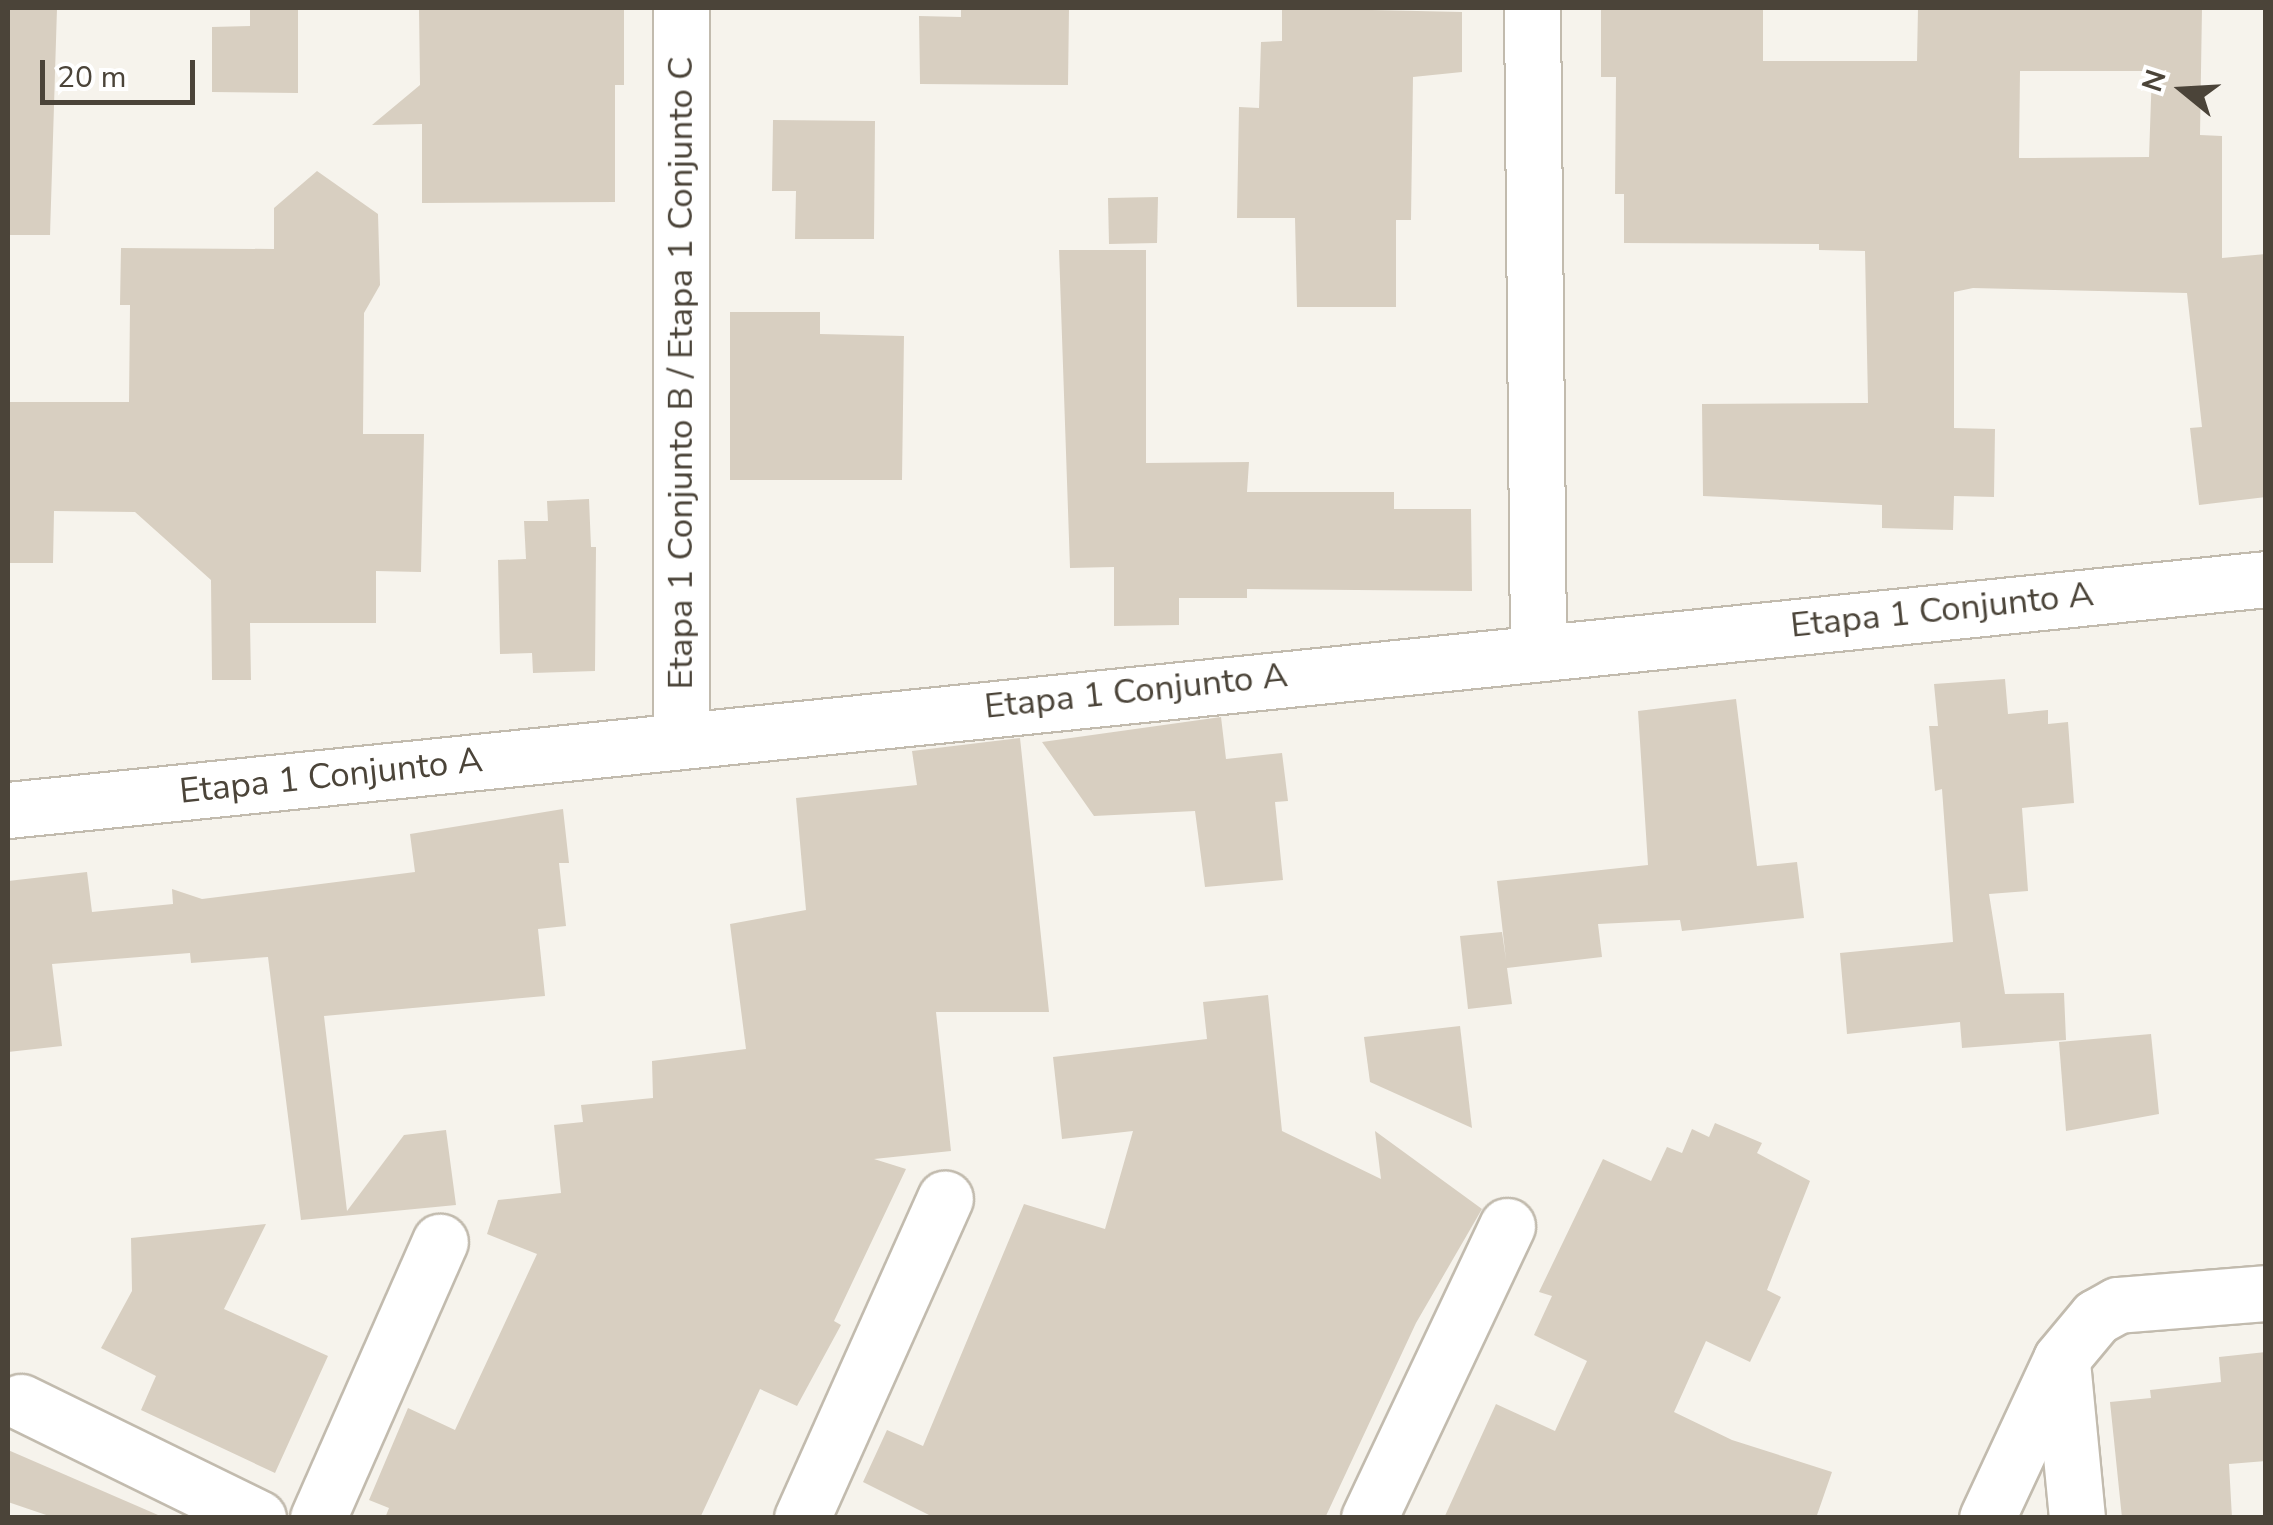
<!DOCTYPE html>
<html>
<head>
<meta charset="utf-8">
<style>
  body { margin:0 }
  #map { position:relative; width:2273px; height:1525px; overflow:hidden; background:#f6f3ec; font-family:"Nunito Sans",sans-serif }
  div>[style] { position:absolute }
  .building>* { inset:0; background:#d8cfc1 }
  .roads { filter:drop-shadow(2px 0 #c2bbae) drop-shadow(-2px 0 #c2bbae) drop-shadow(0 2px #c2bbae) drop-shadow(0 -2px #c2bbae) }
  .street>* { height:55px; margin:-27.5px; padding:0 27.5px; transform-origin:27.5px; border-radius:27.5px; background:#fff }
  span { translate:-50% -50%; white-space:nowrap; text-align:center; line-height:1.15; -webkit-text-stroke:8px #fff; paint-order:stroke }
  .street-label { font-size:35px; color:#4b4439 }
  .frame { position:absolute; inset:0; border:10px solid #4b4439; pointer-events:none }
  .north { position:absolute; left:2133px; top:40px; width:100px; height:100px; -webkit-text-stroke:8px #fff; paint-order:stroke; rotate:288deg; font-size:28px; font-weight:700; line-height:40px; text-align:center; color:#4b4439 }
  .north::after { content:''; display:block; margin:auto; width:35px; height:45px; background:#4b4439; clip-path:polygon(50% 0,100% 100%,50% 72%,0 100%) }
  .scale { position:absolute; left:40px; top:60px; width:155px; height:45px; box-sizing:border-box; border:5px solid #4b4439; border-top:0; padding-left:12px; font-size:30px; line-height:35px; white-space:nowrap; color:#4b4439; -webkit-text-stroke:8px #fff; paint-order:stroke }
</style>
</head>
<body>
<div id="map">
  <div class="building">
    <i style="clip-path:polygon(8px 8px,57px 8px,50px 235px,8px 235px)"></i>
    <i style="clip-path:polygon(250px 8px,298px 8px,298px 93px,212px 92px,212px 27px,250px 26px)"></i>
    <i style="clip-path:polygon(419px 8px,624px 8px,624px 85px,615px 85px,615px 202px,422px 203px,422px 124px,372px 125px,420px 85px)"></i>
    <i style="clip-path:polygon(961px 8px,1069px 8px,1068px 85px,920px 84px,919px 16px,961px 17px)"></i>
    <i style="clip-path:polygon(1282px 8px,1462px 12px,1462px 72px,1413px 77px,1411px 220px,1396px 220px,1396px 307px,1297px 307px,1295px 218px,1237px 218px,1239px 107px,1259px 108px,1261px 42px,1282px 41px)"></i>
    <i style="clip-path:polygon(evenodd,1601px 8px,1763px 8px,1763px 61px,1917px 61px,1918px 8px,2202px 8px,2200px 135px,2222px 136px,2222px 258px,2266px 254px,2266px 497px,2199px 505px,2190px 428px,2202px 427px,2187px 293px,1973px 288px,1954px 292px,1954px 428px,1995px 429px,1994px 497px,1954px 496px,1953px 530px,1882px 528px,1882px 505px,1703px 496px,1702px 404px,1868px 403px,1865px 251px,1819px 250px,1819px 244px,1624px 243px,1624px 194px,1615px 194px,1616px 77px,1601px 77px,1601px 8px,2020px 71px,2152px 71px,2149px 157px,2019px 158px,2020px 71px)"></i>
    <i style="clip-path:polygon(773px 120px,875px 121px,874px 239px,795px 239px,796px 191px,772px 191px)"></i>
    <i style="clip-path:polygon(317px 171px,378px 214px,380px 285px,364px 313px,363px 434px,424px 434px,421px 572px,376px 571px,376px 623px,250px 623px,251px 680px,212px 680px,211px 580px,135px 512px,54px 511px,53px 563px,8px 563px,8px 402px,129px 402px,130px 305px,120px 305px,121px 248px,274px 249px,274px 208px)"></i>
    <i style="clip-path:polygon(1158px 197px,1157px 243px,1109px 244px,1108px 198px)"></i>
    <i style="clip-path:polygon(1059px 250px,1146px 250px,1146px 463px,1249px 462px,1247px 492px,1394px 492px,1394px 509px,1471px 509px,1472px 591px,1247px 589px,1247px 598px,1179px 598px,1179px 625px,1114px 626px,1114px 567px,1070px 568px)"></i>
    <i style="clip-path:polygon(730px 312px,820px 312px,820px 334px,904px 336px,902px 480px,730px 480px)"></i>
    <i style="clip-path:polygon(589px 499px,591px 547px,596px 547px,595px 671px,533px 673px,532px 653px,500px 654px,498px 560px,526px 559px,524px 521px,548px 521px,547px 501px)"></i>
    <i style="clip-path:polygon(2005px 679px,2008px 714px,2048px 710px,2048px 724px,2068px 722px,2074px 803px,2022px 808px,2028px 891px,1989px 894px,2005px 994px,2064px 993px,2066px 1040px,1962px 1048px,1960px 1022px,1847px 1034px,1840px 953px,1953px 942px,1942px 789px,1935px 791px,1929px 726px,1938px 726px,1934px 684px)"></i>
    <i style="clip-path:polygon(1736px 699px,1757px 866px,1797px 862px,1804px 918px,1682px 931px,1680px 920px,1598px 924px,1602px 957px,1507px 968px,1512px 1004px,1468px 1009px,1460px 936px,1502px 932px,1506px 960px,1497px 881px,1648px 865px,1638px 711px)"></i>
    <i style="clip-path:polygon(1221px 717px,1226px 759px,1282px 753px,1288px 801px,1275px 802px,1283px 880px,1205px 887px,1195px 811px,1094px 816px,1042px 742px)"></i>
    <i style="clip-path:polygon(1020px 738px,1049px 1012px,936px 1012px,951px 1151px,874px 1159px,906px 1169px,834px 1321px,841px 1325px,797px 1406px,760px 1389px,700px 1518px,385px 1518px,389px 1508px,369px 1500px,408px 1408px,455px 1430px,537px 1254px,487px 1234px,498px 1200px,561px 1193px,554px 1125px,583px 1122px,581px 1105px,653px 1098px,652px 1061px,746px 1049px,730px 924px,806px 910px,796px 798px,917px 785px,912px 751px)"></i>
    <i style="clip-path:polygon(563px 809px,569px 863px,559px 863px,566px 926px,538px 929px,545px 996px,324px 1016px,347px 1211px,404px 1135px,446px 1130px,456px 1205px,301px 1220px,268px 957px,191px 963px,190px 953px,52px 964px,62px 1046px,8px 1052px,8px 881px,87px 872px,92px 912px,173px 904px,172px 889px,202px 899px,415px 872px,410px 834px)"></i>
    <i style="clip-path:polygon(1268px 995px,1282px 1131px,1381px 1179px,1375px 1131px,1482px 1209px,1416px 1323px,1325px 1518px,935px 1518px,863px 1482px,887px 1430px,923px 1446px,1024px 1204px,1105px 1229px,1133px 1131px,1062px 1139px,1053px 1057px,1207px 1039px,1203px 1002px)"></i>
    <i style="clip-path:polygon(1460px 1026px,1472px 1128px,1370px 1082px,1364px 1037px)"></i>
    <i style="clip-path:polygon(2151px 1034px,2159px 1114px,2066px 1131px,2059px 1042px)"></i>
    <i style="clip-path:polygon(1715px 1123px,1762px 1143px,1757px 1153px,1810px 1181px,1767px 1290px,1781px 1297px,1750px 1362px,1706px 1341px,1674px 1412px,1732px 1440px,1832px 1472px,1816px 1518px,1444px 1518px,1496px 1404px,1555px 1431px,1587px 1361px,1534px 1335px,1552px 1296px,1539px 1292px,1603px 1159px,1651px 1181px,1667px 1147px,1682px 1153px,1692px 1129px,1709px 1137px)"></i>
    <i style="clip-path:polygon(266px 1224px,224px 1309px,328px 1356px,275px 1473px,141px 1410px,156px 1376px,101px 1348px,132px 1291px,131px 1238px)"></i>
    <i style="clip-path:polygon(2266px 1352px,2266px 1461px,2229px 1464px,2232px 1518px,2122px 1518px,2110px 1402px,2151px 1398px,2150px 1390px,2221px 1382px,2219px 1357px)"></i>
    <i style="clip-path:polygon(8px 1450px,165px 1518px,55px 1518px,8px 1502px)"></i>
  </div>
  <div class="roads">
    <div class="street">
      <i style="left:681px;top:8px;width:730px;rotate:90deg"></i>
      <i style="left:1532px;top:8px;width:642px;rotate:89.46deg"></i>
      <i style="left:8px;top:810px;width:2270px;rotate:-5.84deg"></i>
      <i style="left:2062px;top:1362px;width:157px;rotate:84.5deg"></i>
      <i style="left:21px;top:1402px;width:264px;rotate:26.1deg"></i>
      <i style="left:318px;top:1518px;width:302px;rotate:-66.2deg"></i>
      <i style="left:802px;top:1518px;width:350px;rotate:-65.9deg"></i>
      <i style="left:1369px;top:1518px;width:323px;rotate:-64.7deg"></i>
      <i style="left:1987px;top:1518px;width:175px;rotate:-65deg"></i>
      <i style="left:2061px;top:1359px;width:55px;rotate:-50.2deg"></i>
      <i style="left:2096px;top:1317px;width:25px;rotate:-29deg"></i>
      <i style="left:2118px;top:1305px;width:148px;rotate:-4.6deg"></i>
    </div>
  </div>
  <div class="street-label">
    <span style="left:681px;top:373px;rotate:-90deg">Etapa 1 Conjunto B / Etapa 1 Conjunto C</span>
    <span style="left:1942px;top:610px;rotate:-6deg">Etapa 1 Conjunto A</span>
    <span style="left:1136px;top:691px;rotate:-6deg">Etapa 1 Conjunto A</span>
    <span style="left:331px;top:776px;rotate:-6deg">Etapa 1 Conjunto A</span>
  </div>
  <div class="frame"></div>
  <div class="north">N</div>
  <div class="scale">20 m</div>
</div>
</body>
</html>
